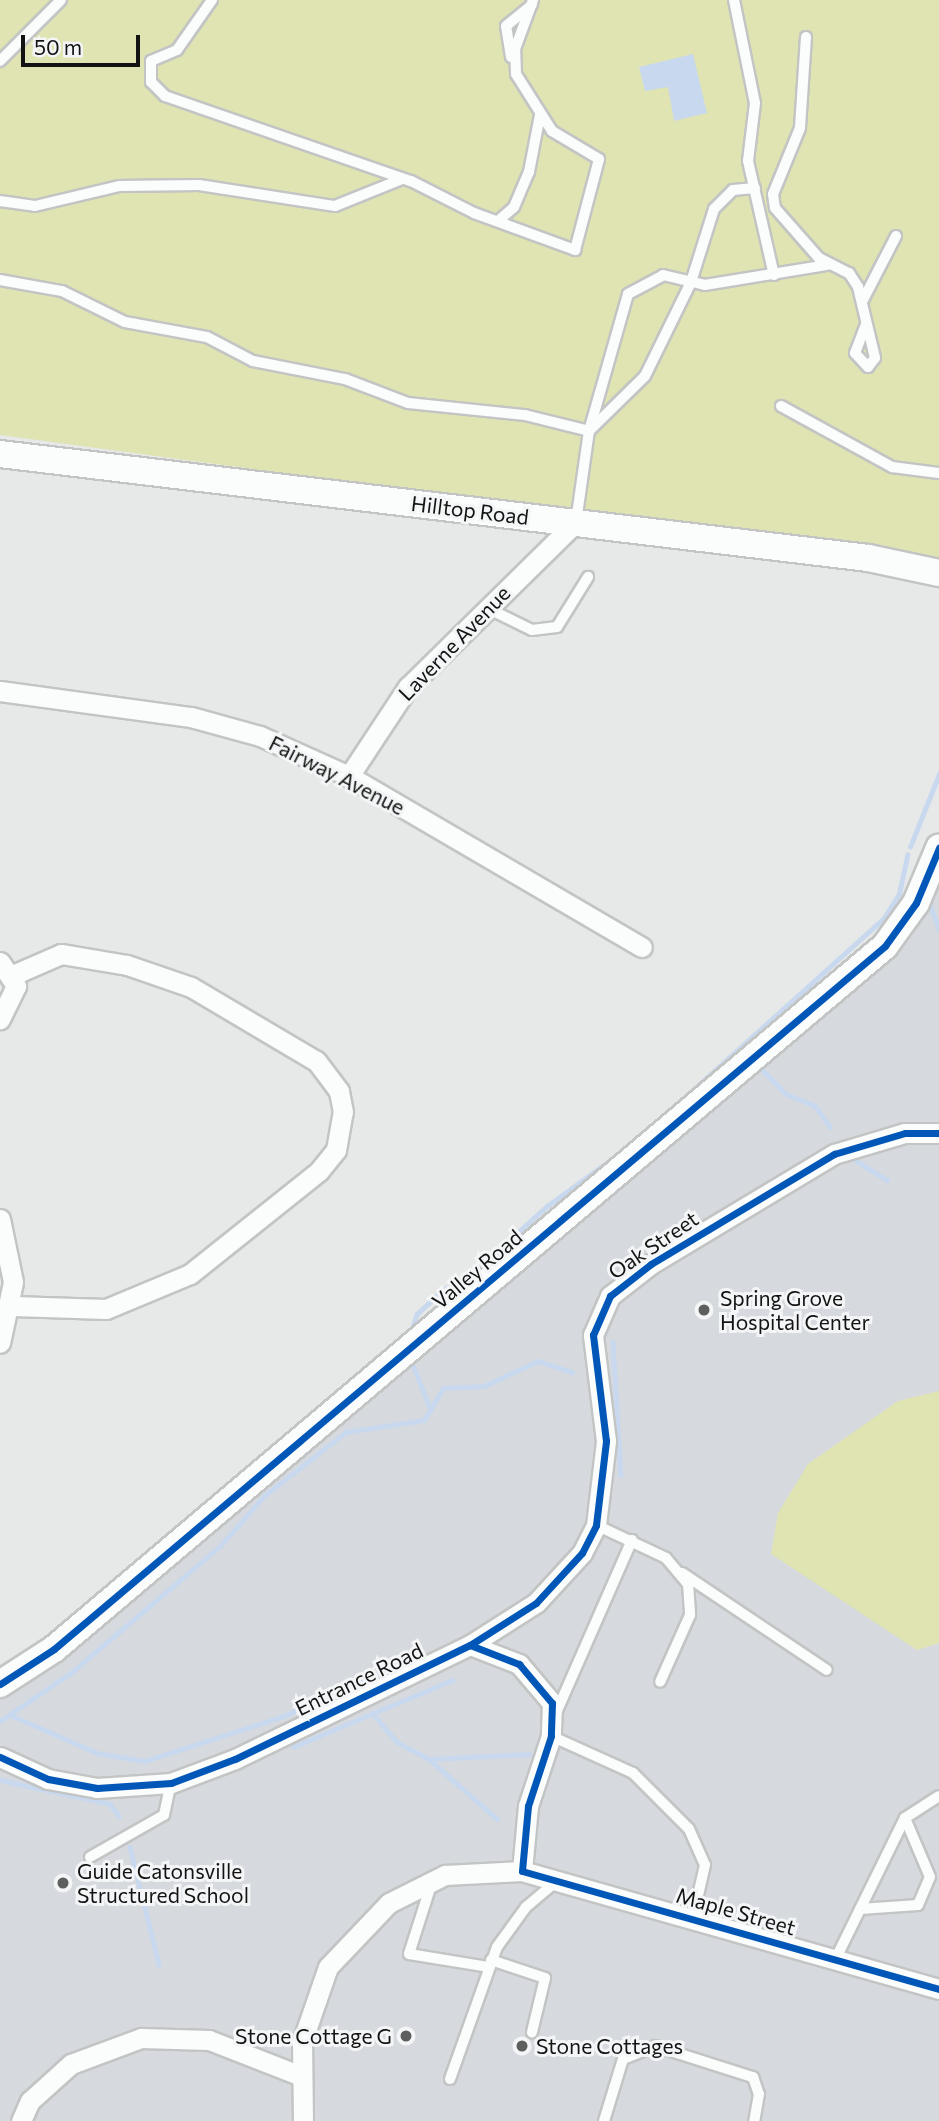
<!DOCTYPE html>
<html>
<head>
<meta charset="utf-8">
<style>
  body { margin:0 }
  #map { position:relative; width:939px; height:2121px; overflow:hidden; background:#e7e8e8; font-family:Commissioner,sans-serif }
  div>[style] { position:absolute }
  .built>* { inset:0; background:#d6dade }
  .green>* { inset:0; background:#e0e4b2 }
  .water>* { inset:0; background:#c8d8ee }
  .stream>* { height:4.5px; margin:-2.25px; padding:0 2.25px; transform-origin:2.25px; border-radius:2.25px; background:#c8d8ee }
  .roads { filter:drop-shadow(2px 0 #c3c4c4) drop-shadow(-2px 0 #c3c4c4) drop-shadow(0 2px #c3c4c4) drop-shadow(0 -2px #c3c4c4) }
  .lane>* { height:10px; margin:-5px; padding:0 5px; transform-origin:5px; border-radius:5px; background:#fbfcfc }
  .street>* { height:19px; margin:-9.5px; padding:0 9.5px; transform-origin:9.5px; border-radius:9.5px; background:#fbfcfc }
  .secondary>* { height:26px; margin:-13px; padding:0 13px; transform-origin:13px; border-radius:13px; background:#fbfcfc }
  .cycleway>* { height:7px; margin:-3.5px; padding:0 3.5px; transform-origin:3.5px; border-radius:3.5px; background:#0057b8 }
  .dots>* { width:19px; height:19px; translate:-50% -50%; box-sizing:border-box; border:4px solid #f4f5f6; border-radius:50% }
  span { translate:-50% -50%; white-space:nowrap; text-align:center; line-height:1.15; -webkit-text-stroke:6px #f4f5f6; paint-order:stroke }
  .street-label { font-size:21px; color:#131313 }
  .poi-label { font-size:21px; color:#131313 }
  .left { translate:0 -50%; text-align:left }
  .right { translate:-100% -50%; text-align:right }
  .scale { position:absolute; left:21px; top:35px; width:119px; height:32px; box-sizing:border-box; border:4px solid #131313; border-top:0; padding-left:9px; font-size:21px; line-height:24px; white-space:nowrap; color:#131313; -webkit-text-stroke:5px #f4f5f6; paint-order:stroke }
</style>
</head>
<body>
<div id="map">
  <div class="built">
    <i style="clip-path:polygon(939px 876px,939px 2121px,0 2121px,0 1699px,891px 955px,912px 936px)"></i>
  </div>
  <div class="green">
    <i style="clip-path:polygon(0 0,939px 0,939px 562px,0 435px)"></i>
    <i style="clip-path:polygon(939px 1391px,939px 1643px,917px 1650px,771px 1554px,778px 1513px,808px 1464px,898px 1401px)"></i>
  </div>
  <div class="water">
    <i style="clip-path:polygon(693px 54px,707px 113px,674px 121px,668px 87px,645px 91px,639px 67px)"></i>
  </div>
  <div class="stream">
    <i style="left:910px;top:847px;width:79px;rotate:-68.3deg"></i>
    <i style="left:930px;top:904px;width:27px;rotate:70deg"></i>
    <i style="left:760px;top:1067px;width:37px;rotate:46deg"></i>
    <i style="left:786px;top:1094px;width:31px;rotate:22deg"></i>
    <i style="left:815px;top:1106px;width:26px;rotate:54deg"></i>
    <i style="left:653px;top:1126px;width:311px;rotate:-42deg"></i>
    <i style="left:884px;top:918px;width:28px;rotate:-58deg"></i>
    <i style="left:899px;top:894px;width:40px;rotate:-78deg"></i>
    <i style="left:855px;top:1160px;width:38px;rotate:32deg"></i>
    <i style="left:409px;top:1338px;width:25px;rotate:-72deg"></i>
    <i style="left:417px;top:1314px;width:35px;rotate:-43deg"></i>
    <i style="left:443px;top:1290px;width:25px;rotate:-26deg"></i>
    <i style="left:466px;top:1279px;width:109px;rotate:-42deg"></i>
    <i style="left:547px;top:1206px;width:80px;rotate:-35.9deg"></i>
    <i style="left:613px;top:1342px;width:133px;rotate:86.6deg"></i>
    <i style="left:411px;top:1360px;width:54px;rotate:68.2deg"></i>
    <i style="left:372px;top:1713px;width:38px;rotate:49deg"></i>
    <i style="left:397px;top:1742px;width:36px;rotate:28deg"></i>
    <i style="left:429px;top:1759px;width:91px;rotate:41.4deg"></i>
    <i style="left:13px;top:1716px;width:92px;rotate:23.8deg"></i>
    <i style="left:97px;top:1753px;width:49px;rotate:9.5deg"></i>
    <i style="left:145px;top:1761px;width:146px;rotate:-17.9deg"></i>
    <i style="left:284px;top:1716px;width:123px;rotate:-25.1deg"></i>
    <i style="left:0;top:1721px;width:87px;rotate:-34.2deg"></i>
    <i style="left:72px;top:1672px;width:196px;rotate:-40.4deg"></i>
    <i style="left:221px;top:1545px;width:67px;rotate:-48.7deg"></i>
    <i style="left:265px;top:1495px;width:103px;rotate:-37.9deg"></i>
    <i style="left:346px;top:1432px;width:79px;rotate:-8.7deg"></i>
    <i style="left:424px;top:1420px;width:37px;rotate:-59deg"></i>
    <i style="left:443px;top:1388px;width:41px;rotate:-2.8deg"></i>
    <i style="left:484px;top:1386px;width:60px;rotate:-24.8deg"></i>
    <i style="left:538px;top:1361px;width:36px;rotate:18deg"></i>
    <i style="left:293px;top:1747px;width:173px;rotate:-22.8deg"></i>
    <i style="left:430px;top:1759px;width:99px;rotate:-2.9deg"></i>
    <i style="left:0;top:1780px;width:113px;rotate:12.3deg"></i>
    <i style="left:110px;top:1804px;width:15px;rotate:53deg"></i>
    <i style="left:130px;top:1847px;width:121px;rotate:76.1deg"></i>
  </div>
  <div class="roads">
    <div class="lane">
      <i style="left:212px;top:0;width:61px;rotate:125deg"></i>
      <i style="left:177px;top:50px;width:28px;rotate:157deg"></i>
      <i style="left:151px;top:61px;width:21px;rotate:90deg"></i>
      <i style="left:151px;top:82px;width:20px;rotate:45deg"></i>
      <i style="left:165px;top:96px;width:260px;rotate:19.1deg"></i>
      <i style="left:411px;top:181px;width:71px;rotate:26.9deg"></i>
      <i style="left:474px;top:213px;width:108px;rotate:20.1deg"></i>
      <i style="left:575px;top:250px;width:94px;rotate:-75.2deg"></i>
      <i style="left:599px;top:159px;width:55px;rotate:-149.2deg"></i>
      <i style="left:552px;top:131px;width:67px;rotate:-122.3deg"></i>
      <i style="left:516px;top:74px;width:25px;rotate:-92deg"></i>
      <i style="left:515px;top:49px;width:52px;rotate:-69.8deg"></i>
      <i style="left:734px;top:0;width:105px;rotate:78.5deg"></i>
      <i style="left:755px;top:103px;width:58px;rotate:96.9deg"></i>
      <i style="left:748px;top:161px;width:117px;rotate:77.2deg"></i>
      <i style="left:806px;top:37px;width:91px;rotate:93.8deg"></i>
      <i style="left:800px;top:128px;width:71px;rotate:112.2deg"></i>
      <i style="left:773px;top:194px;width:14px;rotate:82deg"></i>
      <i style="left:775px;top:208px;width:67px;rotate:48.7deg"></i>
      <i style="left:819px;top:258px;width:34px;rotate:27deg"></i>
      <i style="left:849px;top:273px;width:17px;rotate:57deg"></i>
      <i style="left:858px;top:287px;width:73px;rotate:76.5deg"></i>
      <i style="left:875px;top:358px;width:11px;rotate:128deg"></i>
      <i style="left:868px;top:367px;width:19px;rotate:-133deg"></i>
      <i style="left:855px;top:353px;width:30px;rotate:-69deg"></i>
      <i style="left:511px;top:57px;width:31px;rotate:-99deg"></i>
      <i style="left:506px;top:26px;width:33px;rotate:-39deg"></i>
      <i style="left:0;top:61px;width:86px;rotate:-45deg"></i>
      <i style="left:0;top:201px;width:35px;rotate:8deg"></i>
      <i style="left:35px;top:206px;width:86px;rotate:-13.4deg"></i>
      <i style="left:119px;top:186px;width:80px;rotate:-0.7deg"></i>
      <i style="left:199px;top:185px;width:138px;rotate:8.8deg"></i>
      <i style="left:335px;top:206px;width:72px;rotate:-21.9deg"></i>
      <i style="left:498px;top:221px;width:21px;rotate:-41deg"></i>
      <i style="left:514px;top:207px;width:38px;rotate:-67deg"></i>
      <i style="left:529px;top:172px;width:58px;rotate:-79.1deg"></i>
      <i style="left:0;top:280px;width:63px;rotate:10.1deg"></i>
      <i style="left:62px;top:291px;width:70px;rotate:26.2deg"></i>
      <i style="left:125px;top:322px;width:83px;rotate:10.4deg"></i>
      <i style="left:207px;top:337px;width:52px;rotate:27.6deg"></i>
      <i style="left:253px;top:361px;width:94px;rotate:11.1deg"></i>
      <i style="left:345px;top:379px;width:67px;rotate:20.9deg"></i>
      <i style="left:408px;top:403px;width:118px;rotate:5.9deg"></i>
      <i style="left:525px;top:415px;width:66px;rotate:14deg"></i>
      <i style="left:589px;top:431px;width:78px;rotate:-44.5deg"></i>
      <i style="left:645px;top:376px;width:105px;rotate:-63.9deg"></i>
      <i style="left:691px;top:282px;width:77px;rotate:-72.5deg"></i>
      <i style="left:714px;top:209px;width:27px;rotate:-45deg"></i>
      <i style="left:733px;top:190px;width:22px;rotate:-5deg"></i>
      <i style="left:863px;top:300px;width:72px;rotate:-62.7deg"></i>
      <i style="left:781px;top:406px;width:127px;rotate:28.8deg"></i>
      <i style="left:892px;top:467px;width:47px;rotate:7.3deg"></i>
      <i style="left:576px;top:522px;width:92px;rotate:-81.9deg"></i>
      <i style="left:589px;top:431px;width:142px;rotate:-74.1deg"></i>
      <i style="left:628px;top:294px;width:40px;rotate:-28deg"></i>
      <i style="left:663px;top:275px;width:43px;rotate:13.4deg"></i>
      <i style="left:705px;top:285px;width:124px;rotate:-9.3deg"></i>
      <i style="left:487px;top:608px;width:50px;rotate:26.1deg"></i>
      <i style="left:532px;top:630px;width:25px;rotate:-7deg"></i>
      <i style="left:557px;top:627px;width:59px;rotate:-58.2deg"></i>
      <i style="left:596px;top:1525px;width:77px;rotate:25.2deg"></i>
      <i style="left:666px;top:1558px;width:34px;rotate:50deg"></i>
      <i style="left:688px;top:1584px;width:31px;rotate:86deg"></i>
      <i style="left:690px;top:1615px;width:73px;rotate:114.1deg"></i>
      <i style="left:682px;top:1573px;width:174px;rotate:33.8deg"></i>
      <i style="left:556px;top:1713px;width:189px;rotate:-66.3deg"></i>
      <i style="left:551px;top:1736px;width:90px;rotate:24.3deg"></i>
      <i style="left:633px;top:1773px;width:79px;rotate:45deg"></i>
      <i style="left:689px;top:1829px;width:39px;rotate:66deg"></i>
      <i style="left:705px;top:1865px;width:53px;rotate:103deg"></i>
      <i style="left:90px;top:1857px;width:85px;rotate:-29.6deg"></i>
      <i style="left:164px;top:1815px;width:33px;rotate:-78deg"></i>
      <i style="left:431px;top:1885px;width:72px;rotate:107.7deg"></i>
      <i style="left:409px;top:1954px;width:80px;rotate:9.3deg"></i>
      <i style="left:860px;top:1909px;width:58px;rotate:-3.9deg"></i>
      <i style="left:918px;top:1905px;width:30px;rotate:-67deg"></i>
      <i style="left:930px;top:1877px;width:64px;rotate:-113deg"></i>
      <i style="left:836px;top:1958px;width:156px;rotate:-63.8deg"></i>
      <i style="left:905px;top:1818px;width:40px;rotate:-32.9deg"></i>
      <i style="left:491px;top:1960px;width:57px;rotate:18.4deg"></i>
      <i style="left:545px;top:1978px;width:56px;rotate:103.5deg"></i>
      <i style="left:450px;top:2079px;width:140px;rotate:-70.4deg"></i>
      <i style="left:497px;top:1947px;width:49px;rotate:-54.1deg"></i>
      <i style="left:526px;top:1907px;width:40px;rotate:-40deg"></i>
      <i style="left:604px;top:2121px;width:65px;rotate:-73deg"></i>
      <i style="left:623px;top:2059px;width:35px;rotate:-22deg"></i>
      <i style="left:655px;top:2046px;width:103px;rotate:17.6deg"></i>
      <i style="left:753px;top:2077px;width:18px;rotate:71deg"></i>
      <i style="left:759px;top:2094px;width:27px;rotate:100deg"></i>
    </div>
    <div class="street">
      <i style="left:0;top:691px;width:193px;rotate:7.8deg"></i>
      <i style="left:191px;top:717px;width:72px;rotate:15.4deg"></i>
      <i style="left:260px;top:736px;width:98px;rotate:24.2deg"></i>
      <i style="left:349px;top:776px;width:339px;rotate:30.3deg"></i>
      <i style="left:349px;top:776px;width:107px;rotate:-56.5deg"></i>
      <i style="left:408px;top:687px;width:235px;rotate:-44.5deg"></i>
      <i style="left:0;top:962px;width:29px;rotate:56deg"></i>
      <i style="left:16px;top:986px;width:37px;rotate:116deg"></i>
      <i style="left:0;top:1219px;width:64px;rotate:78.3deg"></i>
      <i style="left:13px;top:1282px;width:62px;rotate:102deg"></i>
      <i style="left:13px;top:1306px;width:93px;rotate:1.8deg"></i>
      <i style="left:106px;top:1309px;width:91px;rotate:-22.6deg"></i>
      <i style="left:190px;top:1274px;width:165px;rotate:-38.6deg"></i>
      <i style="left:319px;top:1171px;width:27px;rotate:-51deg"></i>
      <i style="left:336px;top:1150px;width:39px;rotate:-80deg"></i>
      <i style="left:343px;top:1112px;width:21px;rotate:-101deg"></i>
      <i style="left:339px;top:1091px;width:38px;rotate:-127deg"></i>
      <i style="left:316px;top:1061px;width:145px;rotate:-149.4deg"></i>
      <i style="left:191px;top:987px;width:68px;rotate:-161deg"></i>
      <i style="left:127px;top:965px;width:67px;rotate:-170.5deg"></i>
      <i style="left:61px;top:954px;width:52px;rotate:156.4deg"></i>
      <i style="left:470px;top:1645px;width:78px;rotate:-32.5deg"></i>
      <i style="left:536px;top:1603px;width:68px;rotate:-47.4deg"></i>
      <i style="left:582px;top:1553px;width:31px;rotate:-63deg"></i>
      <i style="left:596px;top:1525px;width:85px;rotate:-83.2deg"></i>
      <i style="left:606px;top:1441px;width:107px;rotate:-97deg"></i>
      <i style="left:593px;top:1335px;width:43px;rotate:-66.4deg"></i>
      <i style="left:610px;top:1296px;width:52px;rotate:-38deg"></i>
      <i style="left:651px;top:1264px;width:214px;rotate:-31deg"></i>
      <i style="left:834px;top:1154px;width:74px;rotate:-16.5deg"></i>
      <i style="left:905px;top:1133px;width:34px"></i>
      <i style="left:0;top:1757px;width:53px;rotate:24.6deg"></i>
      <i style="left:48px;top:1779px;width:50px;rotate:10.4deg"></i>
      <i style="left:97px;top:1788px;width:74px;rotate:-3.9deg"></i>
      <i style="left:171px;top:1783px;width:68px;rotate:-20.6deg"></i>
      <i style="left:235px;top:1759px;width:261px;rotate:-25.9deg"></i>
      <i style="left:470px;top:1645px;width:53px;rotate:21.2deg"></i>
      <i style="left:519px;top:1664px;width:51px;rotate:49.8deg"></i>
      <i style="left:552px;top:1703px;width:33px;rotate:92deg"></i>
      <i style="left:551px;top:1736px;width:74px;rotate:108.2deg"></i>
      <i style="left:528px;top:1806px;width:65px;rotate:95.3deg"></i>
      <i style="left:21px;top:2121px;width:22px;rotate:-66deg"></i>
      <i style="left:30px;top:2101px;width:55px;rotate:-42.1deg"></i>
      <i style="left:71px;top:2064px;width:75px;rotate:-20.4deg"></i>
      <i style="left:141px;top:2038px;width:68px;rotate:1.7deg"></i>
      <i style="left:209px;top:2040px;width:97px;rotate:21.3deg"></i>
      <i style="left:303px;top:2121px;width:79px;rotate:-90.7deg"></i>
      <i style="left:302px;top:2042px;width:79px;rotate:-70.9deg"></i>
      <i style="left:328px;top:1967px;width:88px;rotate:-46.4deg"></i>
      <i style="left:389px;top:1903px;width:63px;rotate:-26.6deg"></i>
      <i style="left:445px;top:1875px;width:77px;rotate:-3deg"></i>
      <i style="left:522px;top:1871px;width:433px;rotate:15.8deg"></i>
    </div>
    <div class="secondary">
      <i style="left:0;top:454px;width:874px;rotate:6.83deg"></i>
      <i style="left:868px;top:558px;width:73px;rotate:11.9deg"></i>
      <i style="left:0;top:1684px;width:64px;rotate:-32.9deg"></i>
      <i style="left:54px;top:1649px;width:1088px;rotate:-40.23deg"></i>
      <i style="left:885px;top:946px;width:53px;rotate:-54.2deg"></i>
      <i style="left:916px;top:903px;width:60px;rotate:-67.3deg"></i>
    </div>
  </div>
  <div class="cycleway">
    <i style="left:470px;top:1645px;width:78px;rotate:-32.5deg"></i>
    <i style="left:536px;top:1603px;width:68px;rotate:-47.4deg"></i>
    <i style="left:582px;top:1553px;width:31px;rotate:-63deg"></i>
    <i style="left:596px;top:1525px;width:85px;rotate:-83.2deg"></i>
    <i style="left:606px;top:1441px;width:107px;rotate:-97deg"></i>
    <i style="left:593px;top:1335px;width:43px;rotate:-66.4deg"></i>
    <i style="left:610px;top:1296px;width:52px;rotate:-38deg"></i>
    <i style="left:651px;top:1264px;width:214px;rotate:-31deg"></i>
    <i style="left:834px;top:1154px;width:74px;rotate:-16.5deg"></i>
    <i style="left:905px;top:1133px;width:34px"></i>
    <i style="left:0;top:1684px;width:64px;rotate:-32.9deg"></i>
    <i style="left:54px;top:1649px;width:1088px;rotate:-40.23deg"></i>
    <i style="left:885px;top:946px;width:53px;rotate:-54.2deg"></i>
    <i style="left:916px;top:903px;width:60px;rotate:-67.3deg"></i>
    <i style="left:0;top:1757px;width:53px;rotate:24.6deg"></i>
    <i style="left:48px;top:1779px;width:50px;rotate:10.4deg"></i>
    <i style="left:97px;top:1788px;width:74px;rotate:-3.9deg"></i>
    <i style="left:171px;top:1783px;width:68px;rotate:-20.6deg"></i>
    <i style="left:235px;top:1759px;width:261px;rotate:-25.9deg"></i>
    <i style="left:470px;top:1645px;width:53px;rotate:21.2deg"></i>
    <i style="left:519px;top:1664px;width:51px;rotate:49.8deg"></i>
    <i style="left:552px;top:1703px;width:33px;rotate:92deg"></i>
    <i style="left:551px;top:1736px;width:74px;rotate:108.2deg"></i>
    <i style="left:528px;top:1806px;width:65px;rotate:95.3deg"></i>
    <i style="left:522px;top:1871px;width:433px;rotate:15.8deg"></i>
  </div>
  <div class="dots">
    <i style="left:704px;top:1310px;background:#5d5e5e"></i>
    <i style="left:63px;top:1883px;background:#5d5e5e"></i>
    <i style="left:406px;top:2036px;background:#5d5e5e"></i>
    <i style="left:522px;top:2046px;background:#5d5e5e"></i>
  </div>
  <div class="street-label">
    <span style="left:470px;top:510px;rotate:7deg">Hilltop Road</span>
    <span style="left:454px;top:643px;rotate:-46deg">Laverne Avenue</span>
    <span style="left:337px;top:775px;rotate:27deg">Fairway Avenue</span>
    <span style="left:653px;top:1245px;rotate:-34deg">Oak Street</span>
    <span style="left:477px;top:1269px;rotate:-40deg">Valley Road</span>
    <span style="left:359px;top:1679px;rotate:-26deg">Entrance Road</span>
    <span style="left:736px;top:1911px;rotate:16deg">Maple Street</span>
  </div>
  <div class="poi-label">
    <span class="left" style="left:720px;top:1310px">Spring Grove<br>Hospital Center</span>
    <span class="left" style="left:77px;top:1883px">Guide Catonsville<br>Structured School</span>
    <span class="right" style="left:392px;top:2036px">Stone Cottage G</span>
    <span class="left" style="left:536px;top:2046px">Stone Cottages</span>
  </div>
  <div class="scale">50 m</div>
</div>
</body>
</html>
